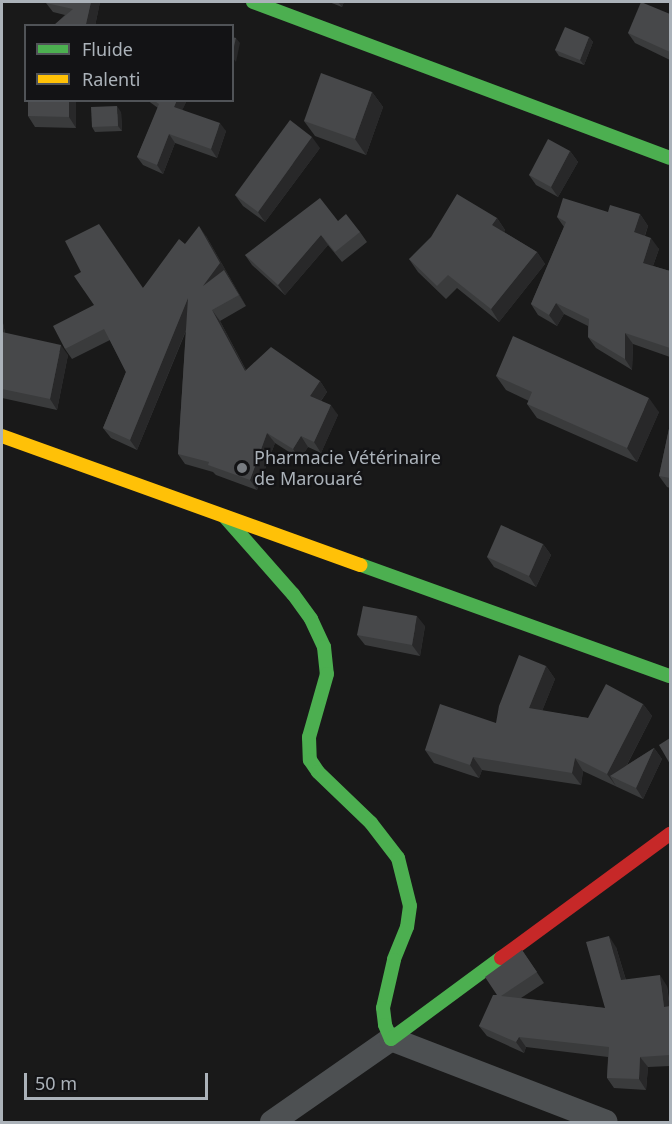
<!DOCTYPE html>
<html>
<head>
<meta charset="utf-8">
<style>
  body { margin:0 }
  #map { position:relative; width:672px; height:1124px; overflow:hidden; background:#191919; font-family:"Noto Sans",sans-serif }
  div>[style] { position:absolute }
  .street>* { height:24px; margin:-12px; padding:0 12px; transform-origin:12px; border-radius:12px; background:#4d5052 }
  .fast>* { height:14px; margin:-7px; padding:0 7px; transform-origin:7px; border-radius:7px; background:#4caf50 }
  .slow>* { height:14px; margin:-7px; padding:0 7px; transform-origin:7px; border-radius:7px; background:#ffc107 }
  .jam>* { height:14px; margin:-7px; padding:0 7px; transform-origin:7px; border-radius:7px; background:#c62828 }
  .wall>* { inset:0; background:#3a3b3c }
  .shaded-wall>* { inset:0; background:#282829 }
  .building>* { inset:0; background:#47484a }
  .dots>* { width:16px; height:16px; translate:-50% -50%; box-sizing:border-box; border:3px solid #131315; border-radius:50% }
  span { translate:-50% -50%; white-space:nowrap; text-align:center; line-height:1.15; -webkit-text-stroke:4.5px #131315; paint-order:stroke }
  .poi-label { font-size:18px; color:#abb2b9 }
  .left { translate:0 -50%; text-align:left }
  .frame { position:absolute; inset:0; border:3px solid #abb2b9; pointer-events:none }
  .legend { position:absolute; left:24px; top:24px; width:210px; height:78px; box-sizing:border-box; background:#131315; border:2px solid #505357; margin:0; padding:8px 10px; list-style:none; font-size:18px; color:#abb2b9 }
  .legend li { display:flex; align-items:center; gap:12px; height:30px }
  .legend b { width:30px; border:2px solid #505357 }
  .scale { position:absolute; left:24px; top:1073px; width:184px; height:27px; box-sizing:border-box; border:3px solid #abb2b9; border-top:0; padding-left:8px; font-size:18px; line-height:21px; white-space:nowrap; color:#abb2b9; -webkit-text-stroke:4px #131315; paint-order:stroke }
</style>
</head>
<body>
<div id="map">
  <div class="street">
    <i style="left:272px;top:1122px;width:145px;rotate:-34.9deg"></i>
    <i style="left:391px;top:1039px;width:230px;rotate:21.1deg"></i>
  </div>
  <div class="fast">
    <i style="left:253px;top:2px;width:445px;rotate:20.5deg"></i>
    <i style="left:225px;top:517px;width:103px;rotate:48.6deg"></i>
    <i style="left:293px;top:594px;width:31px;rotate:54deg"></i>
    <i style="left:311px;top:619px;width:31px;rotate:65deg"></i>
    <i style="left:324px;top:647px;width:27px;rotate:84deg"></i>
    <i style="left:327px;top:674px;width:66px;rotate:105.9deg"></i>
    <i style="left:309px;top:737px;width:23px;rotate:88deg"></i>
    <i style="left:310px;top:760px;width:14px;rotate:56deg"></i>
    <i style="left:318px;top:772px;width:74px;rotate:43.9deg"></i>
    <i style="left:371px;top:823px;width:44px;rotate:52.4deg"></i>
    <i style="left:398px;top:858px;width:49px;rotate:76deg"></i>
    <i style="left:410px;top:906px;width:21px;rotate:98deg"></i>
    <i style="left:407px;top:927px;width:35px;rotate:112deg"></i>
    <i style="left:394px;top:960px;width:49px;rotate:102.9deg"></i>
    <i style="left:383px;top:1008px;width:17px;rotate:83deg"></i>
    <i style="left:385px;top:1025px;width:15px;rotate:67deg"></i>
    <i style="left:391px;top:1039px;width:137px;rotate:-36.4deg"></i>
    <i style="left:361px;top:565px;width:328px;rotate:19.8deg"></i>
  </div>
  <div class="slow">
    <i style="left:2px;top:436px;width:381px;rotate:19.8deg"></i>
  </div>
  <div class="jam">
    <i style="left:501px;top:958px;width:210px;rotate:-36.3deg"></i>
  </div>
  <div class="wall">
    <i style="clip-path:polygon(100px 2px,95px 26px,53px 26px,65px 15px,53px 12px,46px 3px)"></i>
    <i style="clip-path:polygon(329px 2px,344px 2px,342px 7px)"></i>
    <i style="clip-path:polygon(670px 14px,670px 60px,635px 43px,628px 33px)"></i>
    <i style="clip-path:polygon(589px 37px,593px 42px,584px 65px,559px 56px,555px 50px)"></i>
    <i style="clip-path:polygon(372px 92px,383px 107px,366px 155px,315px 136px,304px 121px)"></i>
    <i style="clip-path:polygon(28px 100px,76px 100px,76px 128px,35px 127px,28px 116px)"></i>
    <i style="clip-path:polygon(147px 100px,187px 100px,182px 110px,226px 131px,217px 158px,175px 143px,163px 174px,143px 165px,137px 157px,158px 108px)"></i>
    <i style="clip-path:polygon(121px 112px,122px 131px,95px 132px,92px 127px)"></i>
    <i style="clip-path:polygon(320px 148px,265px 222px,243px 206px,235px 195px)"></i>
    <i style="clip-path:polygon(570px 151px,578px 162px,558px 197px,536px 185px,529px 175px)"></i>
    <i style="clip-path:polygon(608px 212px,640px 214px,648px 226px,645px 236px,659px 249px,653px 266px,670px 271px,670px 357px,633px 344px,632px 370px,596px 348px,588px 337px,588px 326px,564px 314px,557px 326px,538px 315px,531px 304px,564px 227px,557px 217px)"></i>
    <i style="clip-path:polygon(497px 218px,505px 230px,504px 232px,537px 252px,545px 264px,499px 322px,457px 288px,446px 299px,418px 272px,409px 259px)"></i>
    <i style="clip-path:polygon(338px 221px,360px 232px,367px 242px,342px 262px,328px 245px,285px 295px,252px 265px,245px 255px)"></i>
    <i style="clip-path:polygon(206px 236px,246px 306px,220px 321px,246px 370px,320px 381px,327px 392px,321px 401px,338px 415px,321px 453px,308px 447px,300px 459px,275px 443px,257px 490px,216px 475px,213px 472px,185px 464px,178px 454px,186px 331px,137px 450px,111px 438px,103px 428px,126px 372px,110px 340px,72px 359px,65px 349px,143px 288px,185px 244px)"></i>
    <i style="clip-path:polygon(2px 318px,5px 333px,68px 355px,57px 410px,2px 398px)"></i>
    <i style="clip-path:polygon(496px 376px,659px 412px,637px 462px,537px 418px,527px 404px,529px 401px,506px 390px)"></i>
    <i style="clip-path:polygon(670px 424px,670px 488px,667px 487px,659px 476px)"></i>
    <i style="clip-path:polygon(543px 544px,551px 555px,536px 587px,494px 567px,487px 557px)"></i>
    <i style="clip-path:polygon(425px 626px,420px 656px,365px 645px,357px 635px)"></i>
    <i style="clip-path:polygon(546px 666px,555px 679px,542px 711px,588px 718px,643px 704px,652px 716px,627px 765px,654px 748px,662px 759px,643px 799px,583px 771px,581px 785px,482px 770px,479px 778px,434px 763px,425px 750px,496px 723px)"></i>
    <i style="clip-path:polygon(616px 947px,626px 980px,667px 986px,670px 1006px,670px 1066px,648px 1067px,646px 1090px,614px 1088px,607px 1078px,608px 1057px,526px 1047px,524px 1053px,487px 1036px,479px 1026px,522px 950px,544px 983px,521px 998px,605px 1008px)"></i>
  </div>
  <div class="shaded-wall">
    <i style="clip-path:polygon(91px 2px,100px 2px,95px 26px,87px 26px,86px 24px)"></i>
    <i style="clip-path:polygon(338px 2px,344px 2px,342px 7px)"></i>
    <i style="clip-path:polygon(589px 37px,593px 42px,584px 65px,580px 60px)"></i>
    <i style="clip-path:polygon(236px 38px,240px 43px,236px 62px,232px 57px,232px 56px)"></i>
    <i style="clip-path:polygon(372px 92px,383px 107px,366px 155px,355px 139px)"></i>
    <i style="clip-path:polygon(69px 100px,76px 100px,76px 128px,69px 117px)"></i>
    <i style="clip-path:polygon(177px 100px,187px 100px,180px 115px,174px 107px)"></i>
    <i style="clip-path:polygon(117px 106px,121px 112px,122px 131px,118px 126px)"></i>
    <i style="clip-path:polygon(220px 123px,226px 131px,217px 158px,211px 149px)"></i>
    <i style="clip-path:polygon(169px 134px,175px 143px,163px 174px,157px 165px)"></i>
    <i style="clip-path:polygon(312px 137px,320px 148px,265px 222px,258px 212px)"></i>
    <i style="clip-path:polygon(570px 151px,578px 162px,558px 197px,551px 187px)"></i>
    <i style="clip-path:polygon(640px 214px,648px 226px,642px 243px,634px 232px)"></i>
    <i style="clip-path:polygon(497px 218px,505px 230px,501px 238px,492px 225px)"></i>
    <i style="clip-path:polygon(199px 226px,206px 236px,246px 306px,239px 295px,203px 286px)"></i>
    <i style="clip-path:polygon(321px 235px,328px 245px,285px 295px,278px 285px)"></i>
    <i style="clip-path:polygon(651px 238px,659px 249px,650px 274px,643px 263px)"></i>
    <i style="clip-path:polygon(537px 252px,545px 264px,499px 322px,491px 309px)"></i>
    <i style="clip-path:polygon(188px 298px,195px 308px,137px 450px,130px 440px)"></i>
    <i style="clip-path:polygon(556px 303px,564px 314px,557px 326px,549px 315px)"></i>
    <i style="clip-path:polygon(212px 310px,220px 321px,252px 382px,245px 371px)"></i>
    <i style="clip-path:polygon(2px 318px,7px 343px,2px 335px)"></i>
    <i style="clip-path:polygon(625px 333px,633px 344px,632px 370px,625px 359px)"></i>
    <i style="clip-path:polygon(61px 345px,68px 355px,57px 410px,50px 399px)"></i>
    <i style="clip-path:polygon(320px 381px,327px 392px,317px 406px,310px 396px)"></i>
    <i style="clip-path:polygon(649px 398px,659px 412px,637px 462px,627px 448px)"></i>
    <i style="clip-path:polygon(331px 405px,338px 415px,321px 453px,314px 442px)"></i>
    <i style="clip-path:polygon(267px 433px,275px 443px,257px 490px,250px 480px)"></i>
    <i style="clip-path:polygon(301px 436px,308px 447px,300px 459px,293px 449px)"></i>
    <i style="clip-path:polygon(543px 544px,551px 555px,536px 587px,529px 576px)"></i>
    <i style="clip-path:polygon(417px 616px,425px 626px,420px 656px,412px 645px)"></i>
    <i style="clip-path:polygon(546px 666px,555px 679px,538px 721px,529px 708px)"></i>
    <i style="clip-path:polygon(643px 704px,652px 716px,619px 780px,610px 776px,616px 786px,607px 774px)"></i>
    <i style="clip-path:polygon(654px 748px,662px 759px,643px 799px,636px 788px)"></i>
    <i style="clip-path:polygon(473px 757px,482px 770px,479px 778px,470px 765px)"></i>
    <i style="clip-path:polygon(575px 758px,583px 771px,581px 785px,572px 773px)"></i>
    <i style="clip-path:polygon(609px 936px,616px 947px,629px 991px,621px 980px)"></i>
    <i style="clip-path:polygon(660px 975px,667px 986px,670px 1010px,664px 1007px)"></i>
    <i style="clip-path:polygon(519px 1037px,526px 1047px,524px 1053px,516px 1042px)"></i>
    <i style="clip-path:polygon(640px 1057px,648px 1067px,646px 1090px,639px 1079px)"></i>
  </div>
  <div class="building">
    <i style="clip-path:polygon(47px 2px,91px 2px,86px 24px,84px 26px,53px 26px,73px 9px,46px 3px)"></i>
    <i style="clip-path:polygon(641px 2px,670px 14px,670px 52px,628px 33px)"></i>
    <i style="clip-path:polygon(565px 27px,589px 37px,580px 60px,555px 50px)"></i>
    <i style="clip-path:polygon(232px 37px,236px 38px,232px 56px)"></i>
    <i style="clip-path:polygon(321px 73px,372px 92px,355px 139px,304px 121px)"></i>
    <i style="clip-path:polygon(28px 100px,69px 100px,69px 117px,28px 116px)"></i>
    <i style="clip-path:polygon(153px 100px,177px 100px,174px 107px,220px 123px,211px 149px,169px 134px,157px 165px,137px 157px,159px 104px)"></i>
    <i style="clip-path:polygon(117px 106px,118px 126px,92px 127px,91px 107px)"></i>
    <i style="clip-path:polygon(290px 120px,312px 137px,258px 212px,235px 195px)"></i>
    <i style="clip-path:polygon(548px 139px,570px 151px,551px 187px,529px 175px)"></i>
    <i style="clip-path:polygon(457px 194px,497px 218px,492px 225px,537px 252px,491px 309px,448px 275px,437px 286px,409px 259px,431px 237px)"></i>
    <i style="clip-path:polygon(320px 198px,338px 221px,346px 214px,360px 232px,335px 252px,321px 235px,278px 285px,245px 255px)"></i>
    <i style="clip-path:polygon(563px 198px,608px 212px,610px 205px,640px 214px,634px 232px,651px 238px,643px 263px,670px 271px,670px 348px,625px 333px,625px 359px,588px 337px,589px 319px,556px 303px,549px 315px,531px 304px,566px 222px,557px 217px)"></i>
    <i style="clip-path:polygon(99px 224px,143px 288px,179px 239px,185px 244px,199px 226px,220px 263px,203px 286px,224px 270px,239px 295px,212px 310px,245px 371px,271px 347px,320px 381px,310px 396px,331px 405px,314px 442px,301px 436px,293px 449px,267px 433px,250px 480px,208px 465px,209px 462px,178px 454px,188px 298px,130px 440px,103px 428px,126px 372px,104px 329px,65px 349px,53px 326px,94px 305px,74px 276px,81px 272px,65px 241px)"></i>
    <i style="clip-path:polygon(2px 332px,61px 345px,50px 399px,2px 389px)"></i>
    <i style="clip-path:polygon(513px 336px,649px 398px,627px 448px,527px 404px,532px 392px,496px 376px)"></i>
    <i style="clip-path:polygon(670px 424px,670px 478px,659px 476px)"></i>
    <i style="clip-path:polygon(501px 525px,543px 544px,529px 576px,487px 557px)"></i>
    <i style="clip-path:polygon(363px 606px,417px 616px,412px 645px,357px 635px)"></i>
    <i style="clip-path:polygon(519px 655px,546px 666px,529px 708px,588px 718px,606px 684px,643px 704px,607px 774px,575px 758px,572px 773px,473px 757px,470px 765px,425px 750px,440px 704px,496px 723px,499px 706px)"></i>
    <i style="clip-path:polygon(670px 738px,670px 764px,659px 745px)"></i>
    <i style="clip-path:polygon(654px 748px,636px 788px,610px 776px)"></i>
    <i style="clip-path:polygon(609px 936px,621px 980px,660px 975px,664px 1007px,670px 1006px,670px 1055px,640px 1057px,639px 1079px,607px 1078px,609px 1047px,519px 1037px,516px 1042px,479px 1026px,493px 995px,497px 995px,485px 977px,522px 950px,537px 972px,501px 996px,605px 1008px,586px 942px)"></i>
  </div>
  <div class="dots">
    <i style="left:242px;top:468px;background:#787c81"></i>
  </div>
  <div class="poi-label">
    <span class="left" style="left:254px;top:468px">Pharmacie Vétérinaire<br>de Marouaré</span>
  </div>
  <div class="frame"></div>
  <ul class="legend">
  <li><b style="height:8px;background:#4caf50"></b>Fluide</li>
  <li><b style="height:8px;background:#ffc107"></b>Ralenti</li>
  </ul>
  <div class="scale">50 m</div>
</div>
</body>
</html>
